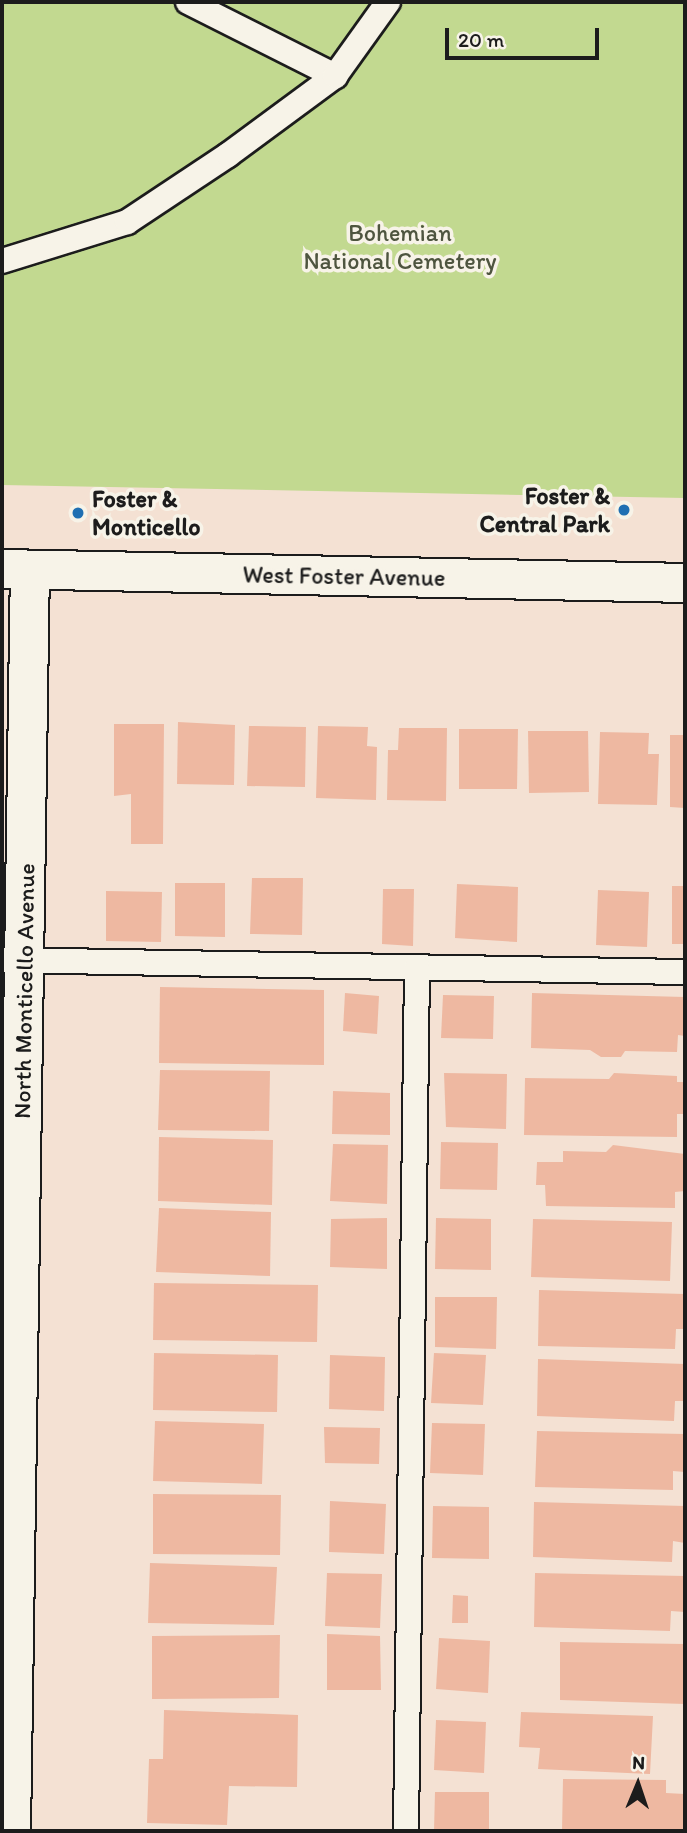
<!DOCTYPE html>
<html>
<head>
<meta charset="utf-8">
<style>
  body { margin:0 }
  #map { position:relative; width:687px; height:1833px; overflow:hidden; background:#f4e1d3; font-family:Itim,sans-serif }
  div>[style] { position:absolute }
  .green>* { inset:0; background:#c2d990 }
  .building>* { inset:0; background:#eeb8a1 }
  .roads { filter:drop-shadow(2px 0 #1c1c1c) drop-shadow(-2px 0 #1c1c1c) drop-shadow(0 2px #1c1c1c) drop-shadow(0 -2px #1c1c1c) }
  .service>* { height:24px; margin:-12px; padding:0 12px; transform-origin:12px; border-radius:12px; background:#f7f3e8 }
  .minor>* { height:38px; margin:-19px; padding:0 19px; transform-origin:19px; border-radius:19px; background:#f7f3e8 }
  .secondary>* { height:38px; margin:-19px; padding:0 19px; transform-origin:19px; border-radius:19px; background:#f7f3e8 }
  .dots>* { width:19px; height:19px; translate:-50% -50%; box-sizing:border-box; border:4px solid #f7f3e8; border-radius:50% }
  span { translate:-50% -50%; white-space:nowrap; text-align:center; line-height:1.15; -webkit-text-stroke:7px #f7f3e8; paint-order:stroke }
  .park-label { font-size:24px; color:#4e553f }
  .poi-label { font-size:24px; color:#1c1c1c; font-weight:700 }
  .right { translate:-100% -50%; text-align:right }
  .left { translate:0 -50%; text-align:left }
  .street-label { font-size:24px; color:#1c1c1c }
  .frame { position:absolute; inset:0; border:4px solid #1c1c1c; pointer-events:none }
  .north { position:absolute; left:603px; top:1749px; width:70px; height:70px; -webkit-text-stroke:5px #f7f3e8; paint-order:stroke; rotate:2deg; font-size:19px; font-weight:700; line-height:28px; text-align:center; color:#1c1c1c }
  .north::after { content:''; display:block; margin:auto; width:24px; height:32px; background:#1c1c1c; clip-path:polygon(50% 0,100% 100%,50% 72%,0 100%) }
  .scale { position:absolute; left:445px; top:28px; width:154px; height:32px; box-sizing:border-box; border:4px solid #1c1c1c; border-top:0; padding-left:9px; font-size:21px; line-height:24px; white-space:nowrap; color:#1c1c1c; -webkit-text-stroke:5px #f7f3e8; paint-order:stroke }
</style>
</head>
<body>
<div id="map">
  <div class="green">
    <i style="clip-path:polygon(2px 2px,685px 2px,685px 498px,2px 485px)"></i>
  </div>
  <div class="building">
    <i style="clip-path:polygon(178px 722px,235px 725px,234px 785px,177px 784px)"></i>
    <i style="clip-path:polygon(114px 724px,164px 724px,163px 844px,131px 844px,131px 794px,114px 796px)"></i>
    <i style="clip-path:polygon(249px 726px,306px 727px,305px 787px,247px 786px)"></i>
    <i style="clip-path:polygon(318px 726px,368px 727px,367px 746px,377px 747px,376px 800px,316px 798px)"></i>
    <i style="clip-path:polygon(399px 728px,447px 728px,446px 801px,387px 800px,388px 750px,398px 750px)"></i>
    <i style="clip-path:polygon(459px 729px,518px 729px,517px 789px,459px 789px)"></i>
    <i style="clip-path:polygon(528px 731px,588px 731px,589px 792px,529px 793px)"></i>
    <i style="clip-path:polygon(600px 732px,649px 733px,648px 754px,659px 754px,657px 805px,598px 804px)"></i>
    <i style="clip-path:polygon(670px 735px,685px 735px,685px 808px,670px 807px)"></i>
    <i style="clip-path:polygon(252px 878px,303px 878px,302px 935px,250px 934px)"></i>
    <i style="clip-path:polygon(175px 883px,225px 883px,225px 937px,175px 936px)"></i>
    <i style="clip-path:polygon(457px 884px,518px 887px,517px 942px,455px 938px)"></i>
    <i style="clip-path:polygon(672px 886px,685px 886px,685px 944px,672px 944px)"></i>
    <i style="clip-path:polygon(383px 889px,414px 889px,413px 946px,382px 944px)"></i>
    <i style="clip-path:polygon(598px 890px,649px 892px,647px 947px,596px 945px)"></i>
    <i style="clip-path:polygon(106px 891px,162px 892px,161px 942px,106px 941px)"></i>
    <i style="clip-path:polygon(160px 987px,324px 990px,324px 1065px,159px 1063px)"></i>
    <i style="clip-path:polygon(345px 993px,379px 996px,377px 1034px,343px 1031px)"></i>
    <i style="clip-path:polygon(532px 993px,685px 997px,685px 1036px,678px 1035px,677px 1052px,625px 1051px,621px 1057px,601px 1057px,590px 1050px,531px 1048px)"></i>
    <i style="clip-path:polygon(443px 995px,494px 996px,493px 1039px,441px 1038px)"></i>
    <i style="clip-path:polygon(160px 1070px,270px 1071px,269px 1131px,158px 1130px)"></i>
    <i style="clip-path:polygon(444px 1073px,507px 1074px,506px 1129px,446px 1127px)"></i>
    <i style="clip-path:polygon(614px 1073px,677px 1076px,677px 1082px,685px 1082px,685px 1114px,677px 1114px,677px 1137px,524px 1135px,525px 1078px,609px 1079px)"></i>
    <i style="clip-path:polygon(333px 1091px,390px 1093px,390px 1135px,332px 1134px)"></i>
    <i style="clip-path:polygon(159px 1137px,273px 1140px,272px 1205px,158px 1201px)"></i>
    <i style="clip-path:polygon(441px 1142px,498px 1143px,497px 1190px,440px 1189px)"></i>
    <i style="clip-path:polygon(333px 1144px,388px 1145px,387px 1204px,330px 1201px)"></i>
    <i style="clip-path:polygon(613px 1145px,685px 1154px,685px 1191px,675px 1192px,675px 1208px,546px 1206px,545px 1185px,536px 1185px,537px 1162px,563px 1162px,563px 1151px,606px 1152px)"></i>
    <i style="clip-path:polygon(159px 1208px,271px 1212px,270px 1276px,156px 1272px)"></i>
    <i style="clip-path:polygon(387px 1218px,387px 1269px,330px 1267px,331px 1219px)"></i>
    <i style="clip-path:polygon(436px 1218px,491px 1219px,491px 1270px,435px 1269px)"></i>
    <i style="clip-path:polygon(533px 1219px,672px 1222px,670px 1281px,531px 1277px)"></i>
    <i style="clip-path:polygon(154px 1283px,318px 1285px,317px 1342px,153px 1340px)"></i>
    <i style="clip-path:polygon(539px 1290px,685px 1294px,685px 1329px,676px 1329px,675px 1349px,538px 1346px)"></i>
    <i style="clip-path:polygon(435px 1297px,497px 1297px,496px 1349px,435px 1347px)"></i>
    <i style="clip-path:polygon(154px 1353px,278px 1355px,277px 1412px,153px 1410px)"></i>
    <i style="clip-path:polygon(434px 1353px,486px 1355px,483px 1405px,431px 1403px)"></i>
    <i style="clip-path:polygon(330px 1355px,385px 1357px,384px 1411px,329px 1409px)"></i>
    <i style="clip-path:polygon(538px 1359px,685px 1364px,685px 1401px,675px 1401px,674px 1421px,537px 1416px)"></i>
    <i style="clip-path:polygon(155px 1421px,264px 1424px,262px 1484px,153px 1481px)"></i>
    <i style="clip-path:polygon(432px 1423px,485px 1424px,483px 1475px,430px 1473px)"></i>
    <i style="clip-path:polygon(324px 1427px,380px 1428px,379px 1464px,325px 1463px)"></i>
    <i style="clip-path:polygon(537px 1431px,685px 1434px,685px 1472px,673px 1471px,673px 1490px,535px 1487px)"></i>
    <i style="clip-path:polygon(153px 1494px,281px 1495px,280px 1555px,153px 1554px)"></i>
    <i style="clip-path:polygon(330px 1501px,386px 1504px,384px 1554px,329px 1552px)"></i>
    <i style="clip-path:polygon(534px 1502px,685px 1506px,685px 1543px,673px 1541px,672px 1562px,533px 1557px)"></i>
    <i style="clip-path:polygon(433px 1506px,489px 1507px,489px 1559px,432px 1558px)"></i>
    <i style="clip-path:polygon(150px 1563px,277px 1567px,274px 1625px,148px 1623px)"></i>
    <i style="clip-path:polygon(327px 1573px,382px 1574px,380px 1628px,325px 1626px)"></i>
    <i style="clip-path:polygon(535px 1573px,685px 1576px,685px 1612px,671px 1611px,670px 1631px,534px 1627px)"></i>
    <i style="clip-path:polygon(453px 1595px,468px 1596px,468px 1623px,452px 1623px)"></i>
    <i style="clip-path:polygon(327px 1634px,380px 1636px,381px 1690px,327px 1690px)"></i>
    <i style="clip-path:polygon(280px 1635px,279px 1698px,152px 1699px,152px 1636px)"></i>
    <i style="clip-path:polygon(439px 1638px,490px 1641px,488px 1693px,436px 1689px)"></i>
    <i style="clip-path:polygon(560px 1642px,685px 1644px,685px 1704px,560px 1700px)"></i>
    <i style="clip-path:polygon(164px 1710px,298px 1715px,297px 1787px,229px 1786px,227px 1825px,147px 1823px,149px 1759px,163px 1759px)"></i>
    <i style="clip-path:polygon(521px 1712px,653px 1716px,650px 1774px,538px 1769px,540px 1748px,519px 1747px)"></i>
    <i style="clip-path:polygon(436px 1720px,486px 1722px,484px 1773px,434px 1770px)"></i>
    <i style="clip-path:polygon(563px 1779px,666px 1780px,666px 1793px,685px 1794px,685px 1831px,562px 1831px)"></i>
    <i style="clip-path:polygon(435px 1792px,489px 1792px,489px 1831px,434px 1831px)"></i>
  </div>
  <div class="roads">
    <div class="service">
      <i style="left:188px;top:2px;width:165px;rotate:26.7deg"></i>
      <i style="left:2px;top:261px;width:131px;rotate:-17.3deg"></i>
      <i style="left:127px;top:222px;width:121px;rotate:-33.6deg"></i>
      <i style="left:228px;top:155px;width:133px;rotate:-36.4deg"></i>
      <i style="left:335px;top:76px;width:91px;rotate:-54.4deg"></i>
      <i style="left:2px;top:960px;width:683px;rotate:1.01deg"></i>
      <i style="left:406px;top:1831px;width:864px;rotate:-89.27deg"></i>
    </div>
    <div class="minor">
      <i style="left:11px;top:1831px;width:1261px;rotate:-89.14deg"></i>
    </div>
    <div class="secondary">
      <i style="left:2px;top:569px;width:683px;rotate:1.17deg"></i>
    </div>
  </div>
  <div class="dots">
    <i style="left:624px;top:510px;background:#1f6fb2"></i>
    <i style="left:78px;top:513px;background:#1f6fb2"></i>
  </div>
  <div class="park-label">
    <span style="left:400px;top:247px">Bohemian<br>National Cemetery</span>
  </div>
  <div class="poi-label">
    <span class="right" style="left:610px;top:510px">Foster &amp;<br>Central Park</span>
    <span class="left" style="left:92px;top:513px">Foster &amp;<br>Monticello</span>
  </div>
  <div class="street-label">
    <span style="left:344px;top:576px;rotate:1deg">West Foster Avenue</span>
    <span style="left:24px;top:991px;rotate:-89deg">North Monticello Avenue</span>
  </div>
  <div class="frame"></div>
  <div class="north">N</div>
  <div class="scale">20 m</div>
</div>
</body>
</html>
